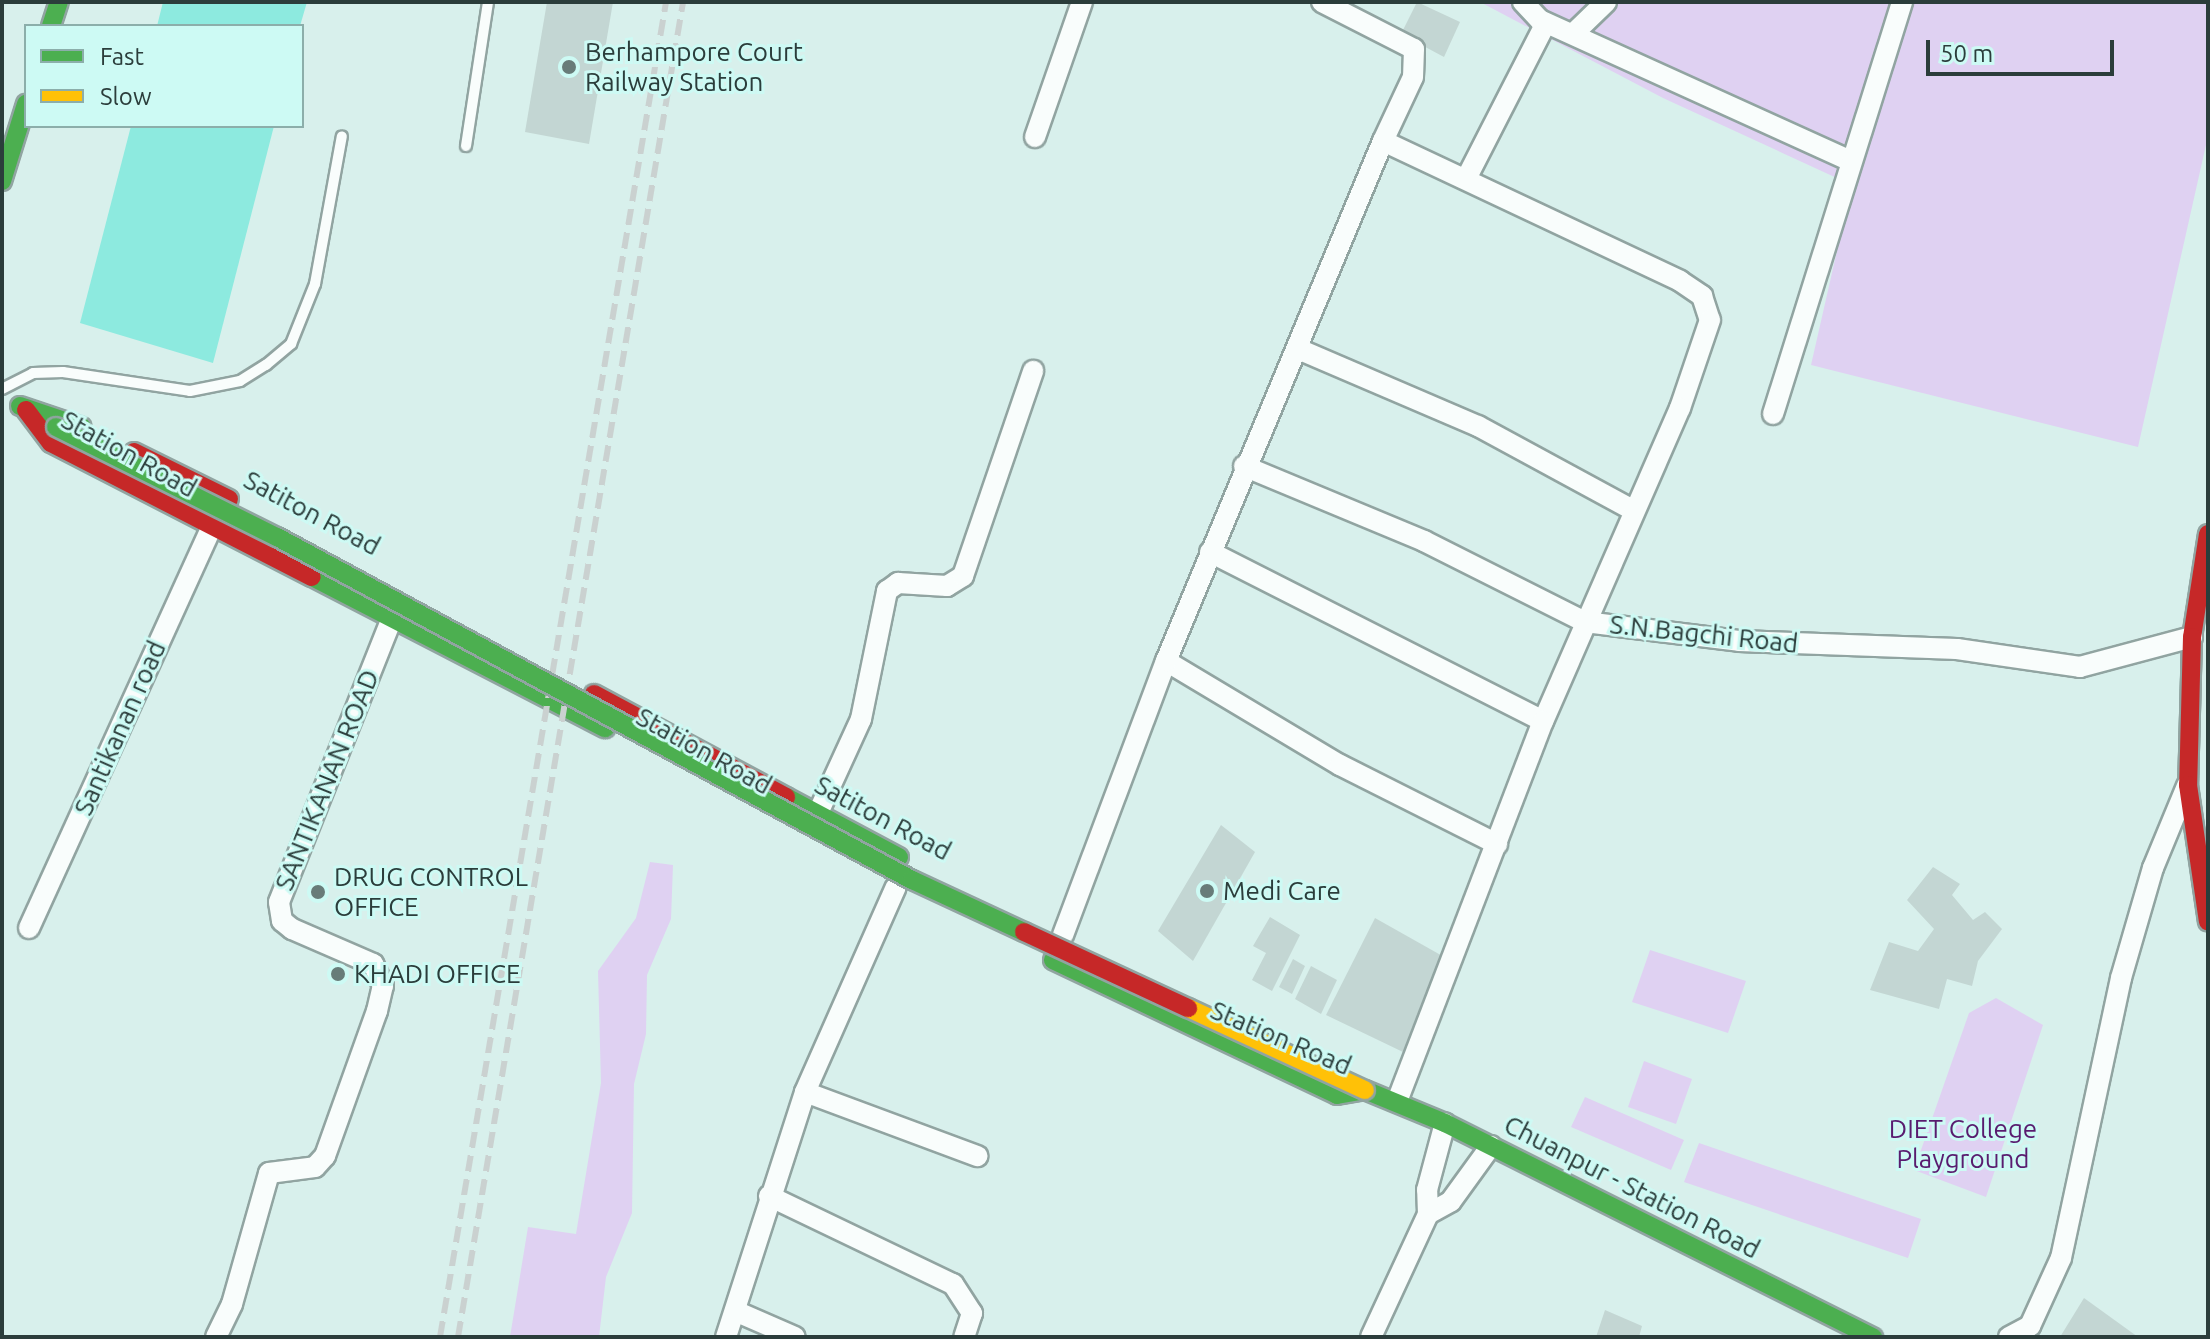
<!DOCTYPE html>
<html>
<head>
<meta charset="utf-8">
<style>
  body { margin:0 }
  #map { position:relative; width:2210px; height:1339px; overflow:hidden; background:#d8f0ec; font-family:Ubuntu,sans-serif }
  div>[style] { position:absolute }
  .green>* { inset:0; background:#dfd1f2 }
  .water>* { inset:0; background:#8deadf }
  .building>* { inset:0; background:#c3d6d3 }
  .roads { filter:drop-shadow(2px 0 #91a4a1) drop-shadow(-2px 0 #91a4a1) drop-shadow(0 2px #91a4a1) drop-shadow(0 -2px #91a4a1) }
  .lane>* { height:10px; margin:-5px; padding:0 5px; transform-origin:5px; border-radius:5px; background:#f9fdfc }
  .street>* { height:20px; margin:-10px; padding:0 10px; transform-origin:10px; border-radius:10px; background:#f9fdfc }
  .fast>* { height:18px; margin:-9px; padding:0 9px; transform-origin:9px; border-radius:9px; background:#4caf50 }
  .jam>* { height:18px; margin:-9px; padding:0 9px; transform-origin:9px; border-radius:9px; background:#c62828 }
  .rail>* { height:6px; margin-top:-3px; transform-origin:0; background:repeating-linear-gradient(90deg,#cad1d0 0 16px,transparent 0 24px) }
  .bridges { filter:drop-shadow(2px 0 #91a4a1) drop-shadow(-2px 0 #91a4a1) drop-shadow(0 2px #91a4a1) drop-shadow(0 -2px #91a4a1) }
  .fast-bridge>* { height:18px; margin:-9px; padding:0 9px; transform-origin:9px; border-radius:9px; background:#4caf50 }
  .slow-bridge>* { height:18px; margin:-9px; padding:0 9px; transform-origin:9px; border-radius:9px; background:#ffc107 }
  .jam-bridge>* { height:18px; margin:-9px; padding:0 9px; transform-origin:9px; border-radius:9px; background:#c62828 }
  .dots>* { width:22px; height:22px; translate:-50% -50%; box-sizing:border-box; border:4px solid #cdfaf4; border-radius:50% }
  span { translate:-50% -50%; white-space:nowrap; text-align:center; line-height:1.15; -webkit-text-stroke:6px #cdfaf4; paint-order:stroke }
  .poi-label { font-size:26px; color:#2b3d3b }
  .left { translate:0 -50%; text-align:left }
  .street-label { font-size:26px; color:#2b3d3b }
  .park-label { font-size:26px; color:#591c6f }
  .frame { position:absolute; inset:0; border:4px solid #2b3d3b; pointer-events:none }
  .legend { position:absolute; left:24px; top:24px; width:280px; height:104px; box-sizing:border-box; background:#cdfaf4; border:2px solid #8caeaa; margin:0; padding:10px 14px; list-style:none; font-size:24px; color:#2b3d3b }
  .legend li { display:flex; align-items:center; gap:16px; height:40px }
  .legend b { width:40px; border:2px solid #8caeaa }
  .scale { position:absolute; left:1926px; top:40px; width:188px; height:36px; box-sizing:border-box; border:4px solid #2b3d3b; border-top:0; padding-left:10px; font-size:24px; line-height:28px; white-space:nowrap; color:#2b3d3b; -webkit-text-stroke:6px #cdfaf4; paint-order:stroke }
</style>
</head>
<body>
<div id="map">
  <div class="green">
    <i style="clip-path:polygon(1480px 2px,2208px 2px,2208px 136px,2138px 447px,1811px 365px,1852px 185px,1663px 98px)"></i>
    <i style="clip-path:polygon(650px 862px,673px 865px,671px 919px,647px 975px,646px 1034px,634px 1084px,632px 1213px,606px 1277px,599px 1337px,510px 1337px,528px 1227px,576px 1234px,601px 1083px,598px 971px,636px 918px)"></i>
    <i style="clip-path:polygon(1650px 950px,1746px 981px,1728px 1033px,1632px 1002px)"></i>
    <i style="clip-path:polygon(1996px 998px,2043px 1025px,1986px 1197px,1914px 1170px,1969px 1013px)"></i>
    <i style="clip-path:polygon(1644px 1061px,1692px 1079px,1676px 1124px,1628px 1107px)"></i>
    <i style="clip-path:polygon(1585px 1097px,1684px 1140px,1671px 1170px,1571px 1127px)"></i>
    <i style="clip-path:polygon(1699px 1143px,1921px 1219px,1908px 1258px,1684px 1182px)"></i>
  </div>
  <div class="water">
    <i style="clip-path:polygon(163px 2px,307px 2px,300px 26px,157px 26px)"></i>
    <i style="clip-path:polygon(131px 126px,274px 126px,213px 363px,80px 323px)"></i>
  </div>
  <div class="building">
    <i style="clip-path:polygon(547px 2px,613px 2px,589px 144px,525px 132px)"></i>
    <i style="clip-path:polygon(1417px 2px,1460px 22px,1444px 57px,1401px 34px)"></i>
    <i style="clip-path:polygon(1221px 825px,1255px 852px,1193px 961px,1158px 931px)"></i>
    <i style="clip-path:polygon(1933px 867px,1960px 884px,1952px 895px,1973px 920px,1985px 912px,2002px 929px,1978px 961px,1972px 986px,1947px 979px,1939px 1009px,1870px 990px,1889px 942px,1918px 951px,1934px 929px,1907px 900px)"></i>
    <i style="clip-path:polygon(1270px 917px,1300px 935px,1272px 991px,1252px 980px,1266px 953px,1253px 946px)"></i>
    <i style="clip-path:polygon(1375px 918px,1446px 958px,1403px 1052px,1326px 1015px)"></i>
    <i style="clip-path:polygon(1293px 959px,1305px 966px,1292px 994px,1279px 987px)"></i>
    <i style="clip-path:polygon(1311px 966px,1337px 980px,1321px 1014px,1295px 999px)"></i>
    <i style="clip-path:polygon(2084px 1298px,2138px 1337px,2060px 1337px)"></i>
    <i style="clip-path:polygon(1605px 1310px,1642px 1326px,1639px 1337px,1596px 1337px)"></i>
  </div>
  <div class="roads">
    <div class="lane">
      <i style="left:466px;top:146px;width:146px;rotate:-81.3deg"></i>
      <i style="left:2px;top:389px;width:35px;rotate:-27deg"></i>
      <i style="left:33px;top:373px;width:30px;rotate:-2deg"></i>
      <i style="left:63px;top:372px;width:128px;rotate:8.5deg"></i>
      <i style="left:190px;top:391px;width:51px;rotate:-11.3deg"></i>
      <i style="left:240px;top:381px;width:31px;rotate:-32deg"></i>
      <i style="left:266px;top:365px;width:33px;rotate:-40deg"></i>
      <i style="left:291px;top:344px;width:65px;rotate:-68.2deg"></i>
      <i style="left:315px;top:284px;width:150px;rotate:-79.7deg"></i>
    </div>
    <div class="street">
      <i style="left:1322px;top:2px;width:103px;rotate:27.1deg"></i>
      <i style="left:1414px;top:49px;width:28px;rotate:92deg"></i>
      <i style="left:1413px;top:77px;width:71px;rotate:115.1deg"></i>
      <i style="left:1523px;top:2px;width:25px;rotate:47deg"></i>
      <i style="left:1540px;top:20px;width:339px;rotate:24.4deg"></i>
      <i style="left:1573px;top:34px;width:46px;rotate:-44.1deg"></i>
      <i style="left:1035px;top:137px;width:143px;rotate:-70.8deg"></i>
      <i style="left:1466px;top:179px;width:175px;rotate:-62.9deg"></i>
      <i style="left:1298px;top:349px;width:196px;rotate:23.2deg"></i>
      <i style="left:1478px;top:426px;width:174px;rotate:28.5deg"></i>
      <i style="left:1773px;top:414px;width:432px;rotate:-72.6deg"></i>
      <i style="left:1244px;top:466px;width:195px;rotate:22.6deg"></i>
      <i style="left:1424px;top:541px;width:180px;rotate:26.7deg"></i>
      <i style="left:1585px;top:622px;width:155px;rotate:7deg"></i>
      <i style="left:1739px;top:641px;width:218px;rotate:2.1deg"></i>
      <i style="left:1957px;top:649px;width:124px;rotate:8.3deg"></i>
      <i style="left:2080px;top:667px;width:116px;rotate:-15deg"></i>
      <i style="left:1210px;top:552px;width:373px;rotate:26.9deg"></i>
      <i style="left:1166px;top:661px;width:203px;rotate:30.9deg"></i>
      <i style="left:1340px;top:765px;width:176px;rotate:26.7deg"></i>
      <i style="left:818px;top:813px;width:103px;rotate:-65.4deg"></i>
      <i style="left:861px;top:719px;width:131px;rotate:-78.5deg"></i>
      <i style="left:887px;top:591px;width:14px;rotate:-36deg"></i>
      <i style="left:898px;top:583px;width:49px;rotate:3.5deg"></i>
      <i style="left:947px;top:586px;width:19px;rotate:-32deg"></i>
      <i style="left:963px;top:576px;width:217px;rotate:-71.1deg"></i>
      <i style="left:29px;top:928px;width:439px;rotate:-65.5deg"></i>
      <i style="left:1063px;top:935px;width:293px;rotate:-69.4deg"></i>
      <i style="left:1166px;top:661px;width:563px;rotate:-67.35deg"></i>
      <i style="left:1383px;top:141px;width:328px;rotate:25.2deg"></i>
      <i style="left:1680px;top:281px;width:27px;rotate:34deg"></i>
      <i style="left:1702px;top:296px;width:25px;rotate:72deg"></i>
      <i style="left:1710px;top:320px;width:93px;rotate:108.8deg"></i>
      <i style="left:1680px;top:408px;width:342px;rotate:113.6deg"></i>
      <i style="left:1543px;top:721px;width:407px;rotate:111deg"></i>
      <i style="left:805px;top:1092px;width:184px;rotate:20.4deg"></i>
      <i style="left:769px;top:1196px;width:204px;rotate:25.6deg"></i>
      <i style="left:953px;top:1284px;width:35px;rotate:57deg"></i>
      <i style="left:972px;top:1313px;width:25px;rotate:108deg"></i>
      <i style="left:1428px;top:1214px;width:26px;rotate:-29deg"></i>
      <i style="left:1451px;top:1201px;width:68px;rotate:-54deg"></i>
      <i style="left:735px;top:1311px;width:65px;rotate:23.4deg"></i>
      <i style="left:216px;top:1337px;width:37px;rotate:-64deg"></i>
      <i style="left:232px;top:1304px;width:136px;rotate:-74.2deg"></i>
      <i style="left:269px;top:1173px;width:46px;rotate:-7.4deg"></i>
      <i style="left:315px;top:1167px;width:15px;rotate:-48deg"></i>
      <i style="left:325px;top:1156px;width:154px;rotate:-70.3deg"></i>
      <i style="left:377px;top:1011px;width:26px;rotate:-77deg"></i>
      <i style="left:383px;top:986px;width:24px;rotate:-114deg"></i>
      <i style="left:373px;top:964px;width:88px;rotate:-156.6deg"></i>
      <i style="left:292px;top:929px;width:13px;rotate:-141deg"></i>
      <i style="left:282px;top:921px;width:19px;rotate:-99deg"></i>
      <i style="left:279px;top:902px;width:306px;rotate:-68.3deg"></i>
      <i style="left:726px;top:1337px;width:257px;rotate:-72.1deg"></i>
      <i style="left:805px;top:1092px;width:224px;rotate:-66.1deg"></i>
      <i style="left:1371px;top:1337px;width:136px;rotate:-65.1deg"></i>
      <i style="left:1428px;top:1214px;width:24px;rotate:-92deg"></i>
      <i style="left:1427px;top:1190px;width:69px;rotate:-75deg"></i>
      <i style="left:2009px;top:1337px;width:24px;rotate:-28deg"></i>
      <i style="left:2030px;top:1326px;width:75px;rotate:-65.5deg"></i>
      <i style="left:2061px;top:1258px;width:286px;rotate:-77.9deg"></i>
      <i style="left:2121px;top:978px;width:115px;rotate:-73.8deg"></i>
      <i style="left:2153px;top:868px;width:89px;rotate:-67.5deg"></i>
    </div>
    <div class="fast">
      <i style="left:51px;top:26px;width:25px;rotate:-72deg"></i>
      <i style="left:2px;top:181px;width:81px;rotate:-72.7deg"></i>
      <i style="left:20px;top:406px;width:65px;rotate:18.7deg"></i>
      <i style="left:312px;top:577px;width:330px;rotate:27.3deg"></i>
      <i style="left:786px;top:797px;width:128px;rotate:28deg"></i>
      <i style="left:1053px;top:960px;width:314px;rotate:25.4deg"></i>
      <i style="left:1337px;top:1095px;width:28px;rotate:-10deg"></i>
      <i style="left:1365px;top:1090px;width:87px;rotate:22.4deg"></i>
      <i style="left:1445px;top:1123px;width:479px;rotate:26.6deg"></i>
    </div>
    <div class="jam">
      <i style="left:26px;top:410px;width:41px;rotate:52.9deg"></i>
      <i style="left:51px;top:443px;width:293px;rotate:27.2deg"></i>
      <i style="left:134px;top:452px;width:106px;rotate:26.3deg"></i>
      <i style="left:2208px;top:534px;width:104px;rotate:98.8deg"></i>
      <i style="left:2192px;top:637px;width:148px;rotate:91.5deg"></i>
      <i style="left:2188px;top:785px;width:138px;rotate:81.7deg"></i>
      <i style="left:594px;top:694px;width:218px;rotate:28.2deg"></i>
    </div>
  </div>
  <div class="rail">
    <i style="left:440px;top:1337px;width:1354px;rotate:-80.39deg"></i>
    <i style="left:458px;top:1337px;width:1354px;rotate:-80.43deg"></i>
  </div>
  <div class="bridges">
    <div class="fast-bridge">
      <i style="left:56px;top:427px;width:247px;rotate:26.5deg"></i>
      <i style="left:277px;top:537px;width:722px;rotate:28.38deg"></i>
      <i style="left:912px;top:880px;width:123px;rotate:24.9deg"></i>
    </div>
    <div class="slow-bridge">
      <i style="left:1188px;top:1008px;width:195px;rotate:24.9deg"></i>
    </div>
    <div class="jam-bridge">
      <i style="left:1024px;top:932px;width:181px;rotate:24.9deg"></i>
    </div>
  </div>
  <div class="dots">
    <i style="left:569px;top:67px;background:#687c79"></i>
    <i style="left:1207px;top:891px;background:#687c79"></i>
    <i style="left:318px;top:892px;background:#687c79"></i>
    <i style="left:338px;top:974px;background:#687c79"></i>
  </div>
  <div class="poi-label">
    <span class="left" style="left:585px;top:67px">Berhampore Court<br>Railway Station</span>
    <span class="left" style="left:334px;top:892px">DRUG CONTROL<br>OFFICE</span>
    <span class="left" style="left:1223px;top:891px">Medi Care</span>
    <span class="left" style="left:354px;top:974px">KHADI OFFICE</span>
  </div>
  <div class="street-label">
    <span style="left:129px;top:454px;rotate:29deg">Station Road</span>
    <span style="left:312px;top:513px;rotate:28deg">Satiton Road</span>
    <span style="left:1704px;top:634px;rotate:6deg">S.N.Bagchi Road</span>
    <span style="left:120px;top:728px;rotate:-66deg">Santikanan road</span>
    <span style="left:704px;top:751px;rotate:29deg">Station Road</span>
    <span style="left:327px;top:780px;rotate:-68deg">SANTIKANAN ROAD</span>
    <span style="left:883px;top:818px;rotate:28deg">Satiton Road</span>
    <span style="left:1281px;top:1038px;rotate:23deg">Station Road</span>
    <span style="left:1632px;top:1187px;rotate:27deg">Chuanpur - Station Road</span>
  </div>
  <div class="park-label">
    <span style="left:1963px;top:1144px">DIET College<br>Playground</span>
  </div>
  <div class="frame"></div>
  <ul class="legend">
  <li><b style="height:10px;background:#4caf50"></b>Fast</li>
  <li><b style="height:10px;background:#ffc107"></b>Slow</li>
  </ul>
  <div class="scale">50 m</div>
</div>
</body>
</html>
